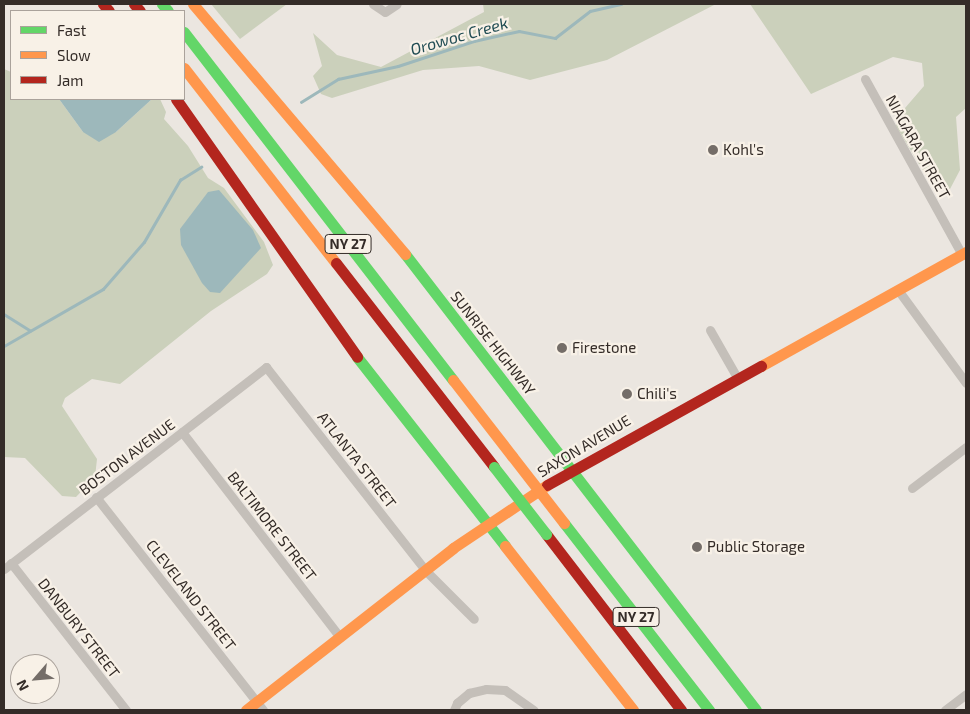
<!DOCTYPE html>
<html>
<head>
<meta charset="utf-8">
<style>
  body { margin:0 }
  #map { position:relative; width:970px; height:714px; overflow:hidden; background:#ebe6e0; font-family:"Exo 2",sans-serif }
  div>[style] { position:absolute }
  .green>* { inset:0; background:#cbd0bb }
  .water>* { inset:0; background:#9db8bb }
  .stream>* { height:2.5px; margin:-1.25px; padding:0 1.25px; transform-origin:1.25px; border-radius:1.25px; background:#9db8bb }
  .street>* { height:9px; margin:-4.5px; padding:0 4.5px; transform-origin:4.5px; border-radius:4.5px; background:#c4bfb9 }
  .fast>* { height:11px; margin:-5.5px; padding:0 5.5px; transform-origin:5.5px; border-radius:5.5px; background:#63d668 }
  .slow>* { height:11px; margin:-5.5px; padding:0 5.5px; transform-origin:5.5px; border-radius:5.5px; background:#ff974d }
  .jam>* { height:11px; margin:-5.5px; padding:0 5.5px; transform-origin:5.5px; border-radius:5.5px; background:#b3261e }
  .fast-bridge>* { height:11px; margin:-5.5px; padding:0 5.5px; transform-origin:5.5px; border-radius:5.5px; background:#63d668 }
  .slow-bridge>* { height:11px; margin:-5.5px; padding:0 5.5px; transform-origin:5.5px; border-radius:5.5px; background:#ff974d }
  .dots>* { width:14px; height:14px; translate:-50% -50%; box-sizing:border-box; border:2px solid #f8f1e7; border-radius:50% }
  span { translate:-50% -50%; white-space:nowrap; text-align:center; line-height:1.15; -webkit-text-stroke:4.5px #f8f1e7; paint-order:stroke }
  .shield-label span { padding:1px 4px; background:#f8f1e7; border:1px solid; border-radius:4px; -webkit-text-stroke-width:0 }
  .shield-label { font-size:14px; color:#342c28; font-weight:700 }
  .street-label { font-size:15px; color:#342c28 }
  .poi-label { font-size:15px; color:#342c28 }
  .left { translate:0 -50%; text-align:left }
  .water-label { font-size:16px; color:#204c53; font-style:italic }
  .frame { position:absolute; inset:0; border:5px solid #342c28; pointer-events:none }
  .legend { position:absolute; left:10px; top:10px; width:175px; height:90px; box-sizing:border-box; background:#f8f1e7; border:1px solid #aaa29b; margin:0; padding:6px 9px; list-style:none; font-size:15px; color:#342c28 }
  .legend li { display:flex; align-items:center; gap:10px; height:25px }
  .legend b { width:25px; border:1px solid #aaa29b }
  .north { position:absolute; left:10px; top:654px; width:50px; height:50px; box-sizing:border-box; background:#f8f1e7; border:1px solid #aaa29b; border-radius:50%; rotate:243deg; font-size:14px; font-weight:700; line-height:20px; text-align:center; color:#342c28 }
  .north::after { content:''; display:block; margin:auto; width:18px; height:22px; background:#746d68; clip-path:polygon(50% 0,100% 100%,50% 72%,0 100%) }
</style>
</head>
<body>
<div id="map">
  <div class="green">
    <i style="clip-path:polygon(211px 4px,287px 4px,240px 39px)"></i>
    <i style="clip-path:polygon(483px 4px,716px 4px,607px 60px,530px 80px,479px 66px,423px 70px,332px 98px,321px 94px,313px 76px,322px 66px,313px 33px,337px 55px,381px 67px,484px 12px)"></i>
    <i style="clip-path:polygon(750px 4px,966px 4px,966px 108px,956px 117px,960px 170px,950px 189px,934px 189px,896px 126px,899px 115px,924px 86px,922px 63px,893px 57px,811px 94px)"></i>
    <i style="clip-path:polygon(4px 69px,11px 72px,11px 99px,59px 99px,83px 132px,116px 132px,152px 99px,160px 99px,166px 112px,164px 119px,188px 146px,208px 178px,224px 188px,264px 242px,273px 265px,267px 274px,211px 311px,120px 384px,92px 379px,65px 398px,62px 406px,97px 459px,95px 477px,76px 497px,62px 496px,25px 458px,4px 457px)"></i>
  </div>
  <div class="water">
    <i style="clip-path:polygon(59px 99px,152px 99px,116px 132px,99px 142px,83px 132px)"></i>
    <i style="clip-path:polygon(219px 190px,253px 230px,261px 248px,220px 293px,210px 292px,202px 283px,181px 245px,180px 229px,208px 192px)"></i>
  </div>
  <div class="stream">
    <i style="left:301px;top:102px;width:44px;rotate:-31.9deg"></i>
    <i style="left:338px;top:79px;width:61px;rotate:-12.2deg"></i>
    <i style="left:398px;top:66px;width:80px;rotate:-18.2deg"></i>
    <i style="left:474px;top:41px;width:46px;rotate:-12.5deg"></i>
    <i style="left:519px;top:31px;width:37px;rotate:11deg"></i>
    <i style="left:555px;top:38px;width:44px;rotate:-37.6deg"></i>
    <i style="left:590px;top:11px;width:32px;rotate:-13deg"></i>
    <i style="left:4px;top:314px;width:31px;rotate:32deg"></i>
    <i style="left:4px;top:346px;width:114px;rotate:-29.9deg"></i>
    <i style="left:103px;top:289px;width:62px;rotate:-48.9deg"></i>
    <i style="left:144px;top:242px;width:72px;rotate:-59.9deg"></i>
    <i style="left:180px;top:180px;width:25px;rotate:-32deg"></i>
  </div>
  <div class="street">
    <i style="left:373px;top:4px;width:14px;rotate:34deg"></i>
    <i style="left:385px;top:12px;width:14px;rotate:-34deg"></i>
    <i style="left:865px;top:79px;width:201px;rotate:61.1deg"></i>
    <i style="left:898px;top:290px;width:115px;rotate:53.8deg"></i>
    <i style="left:710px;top:330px;width:56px;rotate:60.3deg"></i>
    <i style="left:182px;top:432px;width:259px;rotate:52.4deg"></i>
    <i style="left:912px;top:488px;width:68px;rotate:-37.2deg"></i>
    <i style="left:96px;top:497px;width:271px;rotate:51.9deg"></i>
    <i style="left:11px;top:563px;width:187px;rotate:52deg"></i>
    <i style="left:4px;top:569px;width:331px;rotate:-37.6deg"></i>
    <i style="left:266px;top:367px;width:258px;rotate:51.9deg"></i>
    <i style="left:425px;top:570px;width:69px;rotate:45deg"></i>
    <i style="left:454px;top:710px;width:8px;rotate:-67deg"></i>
    <i style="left:457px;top:703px;width:16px;rotate:-40deg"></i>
    <i style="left:469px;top:693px;width:17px;rotate:-13deg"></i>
    <i style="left:486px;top:689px;width:19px;rotate:3deg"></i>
    <i style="left:505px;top:690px;width:35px;rotate:35deg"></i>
    <i style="left:945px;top:710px;width:26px;rotate:-37deg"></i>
  </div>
  <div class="fast">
    <i style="left:162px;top:4px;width:9px;rotate:49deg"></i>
    <i style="left:184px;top:32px;width:440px;rotate:52.3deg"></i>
    <i style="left:405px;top:254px;width:575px;rotate:52.41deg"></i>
    <i style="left:357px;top:357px;width:240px;rotate:51.9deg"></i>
    <i style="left:564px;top:523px;width:237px;rotate:52.2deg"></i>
  </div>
  <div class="slow">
    <i style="left:193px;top:4px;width:328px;rotate:49.7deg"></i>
    <i style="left:184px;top:68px;width:247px;rotate:52.1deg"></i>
    <i style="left:761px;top:366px;width:235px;rotate:-29.1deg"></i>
    <i style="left:453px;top:380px;width:96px;rotate:52.2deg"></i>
    <i style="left:505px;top:546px;width:208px;rotate:52deg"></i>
    <i style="left:246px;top:710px;width:263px;rotate:-38deg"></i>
    <i style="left:453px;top:548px;width:113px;rotate:-33.8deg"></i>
  </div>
  <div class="jam">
    <i style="left:103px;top:4px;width:9px;rotate:49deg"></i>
    <i style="left:134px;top:4px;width:9px;rotate:49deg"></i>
    <i style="left:176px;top:99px;width:315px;rotate:54.9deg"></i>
    <i style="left:336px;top:263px;width:258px;rotate:52.2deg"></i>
    <i style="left:547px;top:485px;width:245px;rotate:-29.1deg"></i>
    <i style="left:546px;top:534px;width:222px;rotate:52.5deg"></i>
  </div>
  <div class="fast-bridge">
    <i style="left:494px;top:467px;width:85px;rotate:52.2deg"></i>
  </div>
  <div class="slow-bridge">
    <i style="left:512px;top:456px;width:85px;rotate:52.2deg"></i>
  </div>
  <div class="dots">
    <i style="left:713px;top:150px;background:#746d68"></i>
    <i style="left:562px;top:348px;background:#746d68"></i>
    <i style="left:627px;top:394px;background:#746d68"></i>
    <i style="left:697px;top:547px;background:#746d68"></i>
  </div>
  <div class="shield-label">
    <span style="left:348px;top:244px">NY 27</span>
    <span style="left:636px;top:617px">NY 27</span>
  </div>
  <div class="street-label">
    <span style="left:918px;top:147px;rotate:61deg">NIAGARA STREET</span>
    <span style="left:493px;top:343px;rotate:52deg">SUNRISE HIGHWAY</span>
    <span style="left:584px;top:446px;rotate:-31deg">SAXON AVENUE</span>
    <span style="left:127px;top:457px;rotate:-37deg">BOSTON AVENUE</span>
    <span style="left:357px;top:460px;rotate:52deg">ATLANTA STREET</span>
    <span style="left:272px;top:526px;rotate:52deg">BALTIMORE STREET</span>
    <span style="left:191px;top:595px;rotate:52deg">CLEVELAND STREET</span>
    <span style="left:79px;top:628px;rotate:52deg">DANBURY STREET</span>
  </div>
  <div class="poi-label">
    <span class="left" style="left:723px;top:150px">Kohl's</span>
    <span class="left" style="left:572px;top:348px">Firestone</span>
    <span class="left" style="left:637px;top:394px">Chili's</span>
    <span class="left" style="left:707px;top:547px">Public Storage</span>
  </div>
  <div class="water-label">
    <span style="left:459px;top:36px;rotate:-16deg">Orowoc Creek</span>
  </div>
  <div class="frame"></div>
  <ul class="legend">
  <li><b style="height:6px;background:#63d668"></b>Fast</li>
  <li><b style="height:6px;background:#ff974d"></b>Slow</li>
  <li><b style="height:6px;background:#b3261e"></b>Jam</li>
  </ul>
  <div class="north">N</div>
</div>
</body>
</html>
